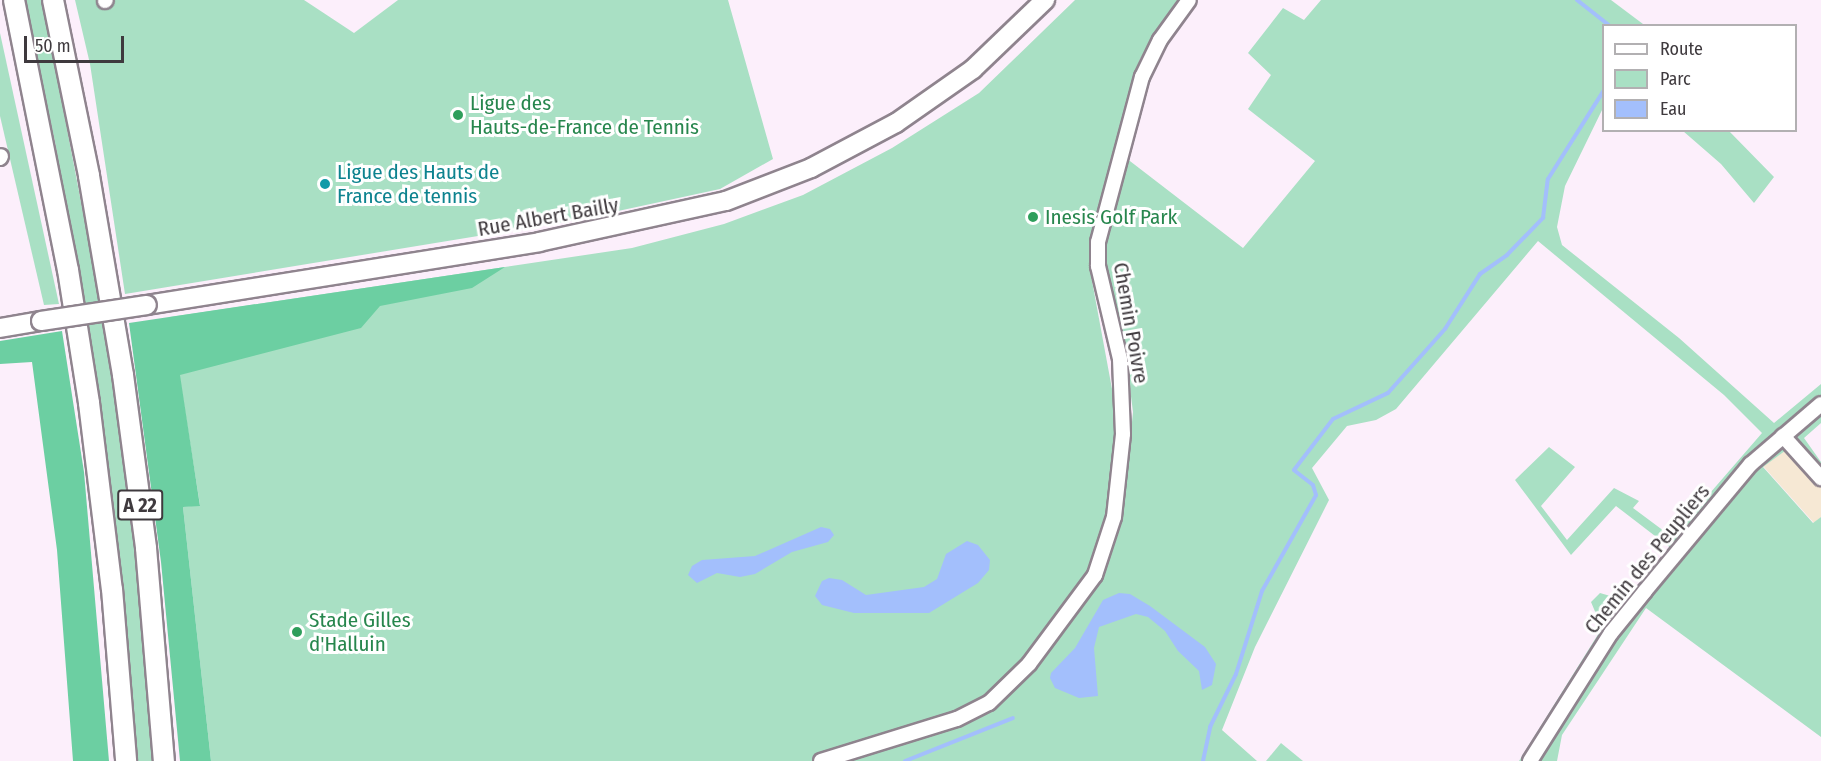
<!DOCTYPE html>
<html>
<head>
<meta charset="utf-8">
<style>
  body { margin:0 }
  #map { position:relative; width:1821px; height:761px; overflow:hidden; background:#fceffb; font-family:"Fira Sans Condensed",sans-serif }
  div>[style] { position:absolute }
  .industrial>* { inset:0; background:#f6e8d4 }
  .green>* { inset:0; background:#a9e0c4 }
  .forest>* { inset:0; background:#6ccfa2 }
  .water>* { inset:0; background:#a3bffc }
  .stream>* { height:4px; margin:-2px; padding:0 2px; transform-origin:2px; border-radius:2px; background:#a3bffc }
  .roads { filter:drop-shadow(2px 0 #8f848e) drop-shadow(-2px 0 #8f848e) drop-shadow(0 2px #8f848e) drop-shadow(0 -2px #8f848e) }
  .minor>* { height:14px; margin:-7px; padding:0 7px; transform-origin:7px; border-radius:7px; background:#fff }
  .major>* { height:18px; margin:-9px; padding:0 9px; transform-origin:9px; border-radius:9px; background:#fff }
  .highway>* { height:20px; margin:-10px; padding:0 10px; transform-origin:10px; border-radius:10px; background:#fff }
  .bridges { filter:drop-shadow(2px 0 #8f848e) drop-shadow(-2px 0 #8f848e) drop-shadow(0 2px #8f848e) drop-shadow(0 -2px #8f848e) }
  .major-bridge>* { height:18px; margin:-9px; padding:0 9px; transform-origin:9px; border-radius:9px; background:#fff }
  .dots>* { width:16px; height:16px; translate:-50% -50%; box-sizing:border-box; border:3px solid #fff; border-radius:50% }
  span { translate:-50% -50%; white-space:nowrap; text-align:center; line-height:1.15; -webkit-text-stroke:6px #fff; paint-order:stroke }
  .shield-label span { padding:2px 4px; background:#fff; border:2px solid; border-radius:4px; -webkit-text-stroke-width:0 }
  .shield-label { font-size:20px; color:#3f3a3e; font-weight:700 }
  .leisure-label { font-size:21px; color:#27864d }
  .left { translate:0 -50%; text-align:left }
  .culture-label { font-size:21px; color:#0d838f }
  .street-label { font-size:21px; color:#3f3a3e }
  .legend { position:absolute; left:1602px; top:24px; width:195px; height:108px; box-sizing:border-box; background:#fff; border:2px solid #b2b0b2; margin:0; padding:8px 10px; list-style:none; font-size:18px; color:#3f3a3e }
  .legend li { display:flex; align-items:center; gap:12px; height:30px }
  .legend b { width:30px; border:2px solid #b2b0b2 }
  .scale { position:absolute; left:24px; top:36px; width:100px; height:27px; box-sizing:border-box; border:3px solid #3f3a3e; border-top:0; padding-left:8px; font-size:18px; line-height:21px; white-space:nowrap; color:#3f3a3e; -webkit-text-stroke:4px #fff; paint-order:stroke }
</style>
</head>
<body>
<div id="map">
  <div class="industrial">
    <i style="clip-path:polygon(1789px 448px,1821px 487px,1821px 517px,1814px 523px,1763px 466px)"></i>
  </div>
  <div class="green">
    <i style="clip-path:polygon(24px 0,42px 0,47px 24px,119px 401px,136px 546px,154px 761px,136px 761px,118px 566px,88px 340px,55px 142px)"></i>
    <i style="clip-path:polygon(75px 0,304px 0,354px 33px,398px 0,728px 0,773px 159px,720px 189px,581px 219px,125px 294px,90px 64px)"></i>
    <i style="clip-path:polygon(1075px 0,1181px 0,1140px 59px,1091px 241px,1090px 270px,1117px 416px,1102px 559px,1108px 564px,1125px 492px,1133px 412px,1125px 350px,1103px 257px,1104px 238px,1126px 158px,1243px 248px,1315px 161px,1248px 109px,1271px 75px,1248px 53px,1283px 8px,1304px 20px,1321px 0,1611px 0,1643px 24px,1604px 26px,1603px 108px,1565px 186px,1557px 227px,1562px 245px,1679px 338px,1774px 423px,1821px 384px,1821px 423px,1804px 438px,1821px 462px,1821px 487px,1789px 448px,1763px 467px,1813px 523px,1821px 517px,1821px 737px,1646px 608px,1562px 735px,1557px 761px,1519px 761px,1602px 628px,1591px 602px,1600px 593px,1624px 600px,1672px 549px,1616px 506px,1571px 555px,1515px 480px,1549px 447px,1575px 467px,1541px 506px,1567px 540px,1614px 488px,1639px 501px,1633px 508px,1672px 537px,1762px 433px,1724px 395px,1538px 241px,1396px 409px,1376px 420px,1347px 426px,1312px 468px,1329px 500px,1255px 647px,1222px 730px,1257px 761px,211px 761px,183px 507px,200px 505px,170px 317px,632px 248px,724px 224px,803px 195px,892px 148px,979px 93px)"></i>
    <i style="clip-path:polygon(0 33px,59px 304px,44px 305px,0 116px)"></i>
    <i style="clip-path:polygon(1683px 131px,1729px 131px,1774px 177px,1754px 203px,1721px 164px)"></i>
    <i style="clip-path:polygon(1281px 743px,1303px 761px,1266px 761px)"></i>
  </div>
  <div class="forest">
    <i style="clip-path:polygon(505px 267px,472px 288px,380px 306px,361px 328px,180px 375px,200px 506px,183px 507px,211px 761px,180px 761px,161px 562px,129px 323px)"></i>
    <i style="clip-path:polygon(62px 331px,84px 472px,109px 761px,73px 761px,57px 550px,32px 362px,0 364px,0 341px)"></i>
  </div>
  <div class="water">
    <i style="clip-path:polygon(821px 527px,830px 529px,834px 535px,828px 542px,792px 552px,755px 574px,740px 577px,717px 573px,697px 583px,688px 575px,692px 566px,702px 560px,755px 556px)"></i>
    <i style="clip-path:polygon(967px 541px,978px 545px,990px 560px,989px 570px,978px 583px,929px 613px,854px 613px,822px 605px,815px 596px,822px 581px,829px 578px,842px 580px,866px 595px,924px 587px,937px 579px,946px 554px)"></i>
    <i style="clip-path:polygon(1119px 593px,1130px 594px,1150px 606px,1205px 647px,1216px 664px,1212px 685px,1202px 690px,1199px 671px,1178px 651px,1165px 631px,1148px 617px,1136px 614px,1099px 627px,1094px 648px,1098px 696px,1079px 698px,1055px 688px,1050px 678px,1051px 673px,1075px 648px,1103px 600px)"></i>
  </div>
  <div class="stream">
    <i style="left:1577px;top:0;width:42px;rotate:38.2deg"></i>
    <i style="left:905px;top:761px;width:116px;rotate:-21.7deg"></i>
    <i style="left:1203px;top:761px;width:35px;rotate:-78deg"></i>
    <i style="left:1210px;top:727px;width:59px;rotate:-63.9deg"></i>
    <i style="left:1236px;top:674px;width:87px;rotate:-72.6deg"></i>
    <i style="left:1262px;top:591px;width:110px;rotate:-60.6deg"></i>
    <i style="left:1316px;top:495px;width:10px;rotate:-107deg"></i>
    <i style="left:1313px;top:485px;width:24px;rotate:-142deg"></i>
    <i style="left:1294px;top:470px;width:64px;rotate:-52.6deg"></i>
    <i style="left:1333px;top:419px;width:61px;rotate:-25.3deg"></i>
    <i style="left:1388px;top:393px;width:86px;rotate:-48.3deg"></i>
    <i style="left:1445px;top:329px;width:65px;rotate:-57.5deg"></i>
    <i style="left:1480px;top:274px;width:33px;rotate:-35deg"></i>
    <i style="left:1507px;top:255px;width:52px;rotate:-45.8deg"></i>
    <i style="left:1543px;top:218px;width:39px;rotate:-83deg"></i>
    <i style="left:1548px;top:179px;width:105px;rotate:-57.8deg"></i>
  </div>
  <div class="roads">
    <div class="minor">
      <i style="left:105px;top:1px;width:1px;rotate:-45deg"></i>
      <i style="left:0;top:158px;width:2px;rotate:-63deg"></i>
      <i style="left:1783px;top:436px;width:57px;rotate:47.9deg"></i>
      <i style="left:821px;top:761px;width:142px;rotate:-17.2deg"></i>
      <i style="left:957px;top:719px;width:36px;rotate:-27deg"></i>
      <i style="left:989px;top:703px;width:56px;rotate:-44.3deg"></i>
      <i style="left:1029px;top:664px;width:111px;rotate:-53.4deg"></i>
      <i style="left:1095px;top:575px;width:61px;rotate:-71.9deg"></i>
      <i style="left:1114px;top:517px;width:83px;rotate:-83.8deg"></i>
      <i style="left:1123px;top:434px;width:75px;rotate:-92.3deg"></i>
      <i style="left:1120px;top:359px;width:96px;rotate:-103.3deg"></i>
      <i style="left:1098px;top:266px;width:24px;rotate:-90deg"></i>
      <i style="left:1098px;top:242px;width:171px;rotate:-75.1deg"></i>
      <i style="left:1142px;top:77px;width:41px;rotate:-64.1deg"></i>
      <i style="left:1160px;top:40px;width:49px;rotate:-54.1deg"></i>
      <i style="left:1530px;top:761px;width:151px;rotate:-57.7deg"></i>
      <i style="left:1611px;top:633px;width:54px;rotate:-51deg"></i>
      <i style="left:1645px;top:591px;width:165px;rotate:-50.2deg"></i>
      <i style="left:1751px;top:464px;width:92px;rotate:-40.6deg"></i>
    </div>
    <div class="major">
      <i style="left:147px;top:305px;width:397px;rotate:-9.1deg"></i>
      <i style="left:539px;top:242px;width:191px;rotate:-12.4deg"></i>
      <i style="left:726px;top:201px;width:91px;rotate:-21.2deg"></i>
      <i style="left:811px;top:168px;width:96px;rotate:-27.9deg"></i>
      <i style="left:896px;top:123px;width:94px;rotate:-35deg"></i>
      <i style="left:973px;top:69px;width:100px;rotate:-43.8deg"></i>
      <i style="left:0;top:328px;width:42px;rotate:-9.7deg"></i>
    </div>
    <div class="highway">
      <i style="left:14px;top:0;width:275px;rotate:78.7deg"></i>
      <i style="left:68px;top:270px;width:135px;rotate:81deg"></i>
      <i style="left:89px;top:403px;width:187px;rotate:83deg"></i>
      <i style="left:112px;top:589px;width:173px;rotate:85.3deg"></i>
      <i style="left:53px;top:0;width:180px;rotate:78.4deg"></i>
      <i style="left:89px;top:176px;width:202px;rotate:80.3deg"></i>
      <i style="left:123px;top:375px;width:175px;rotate:82.4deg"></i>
      <i style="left:146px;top:548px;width:214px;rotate:85.2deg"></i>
    </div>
  </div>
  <div class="bridges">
    <div class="major-bridge">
      <i style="left:41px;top:321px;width:107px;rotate:-8.6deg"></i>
    </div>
  </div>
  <div class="dots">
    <i style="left:458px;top:115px;background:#2e9e5b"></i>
    <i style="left:325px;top:184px;background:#0f9aa8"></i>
    <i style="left:1033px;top:217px;background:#2e9e5b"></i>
    <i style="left:297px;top:632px;background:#2e9e5b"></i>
  </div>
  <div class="shield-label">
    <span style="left:140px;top:505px">A 22</span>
  </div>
  <div class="leisure-label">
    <span class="left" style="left:470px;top:115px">Ligue des<br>Hauts-de-France de Tennis</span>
    <span class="left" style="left:1045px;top:217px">Inesis Golf Park</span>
    <span class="left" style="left:309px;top:632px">Stade Gilles<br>d'Halluin</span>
  </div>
  <div class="culture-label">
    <span class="left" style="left:337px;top:184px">Ligue des Hauts de<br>France de tennis</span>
  </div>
  <div class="street-label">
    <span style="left:548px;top:217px;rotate:-10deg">Rue Albert Bailly</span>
    <span style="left:1131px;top:323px;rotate:80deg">Chemin Poivre</span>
    <span style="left:1647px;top:559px;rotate:-51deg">Chemin des Peupliers</span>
  </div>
  <ul class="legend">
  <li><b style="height:8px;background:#fff"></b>Route</li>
  <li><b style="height:16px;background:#a9e0c4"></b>Parc</li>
  <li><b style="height:16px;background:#a3bffc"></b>Eau</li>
  </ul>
  <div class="scale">50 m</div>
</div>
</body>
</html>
